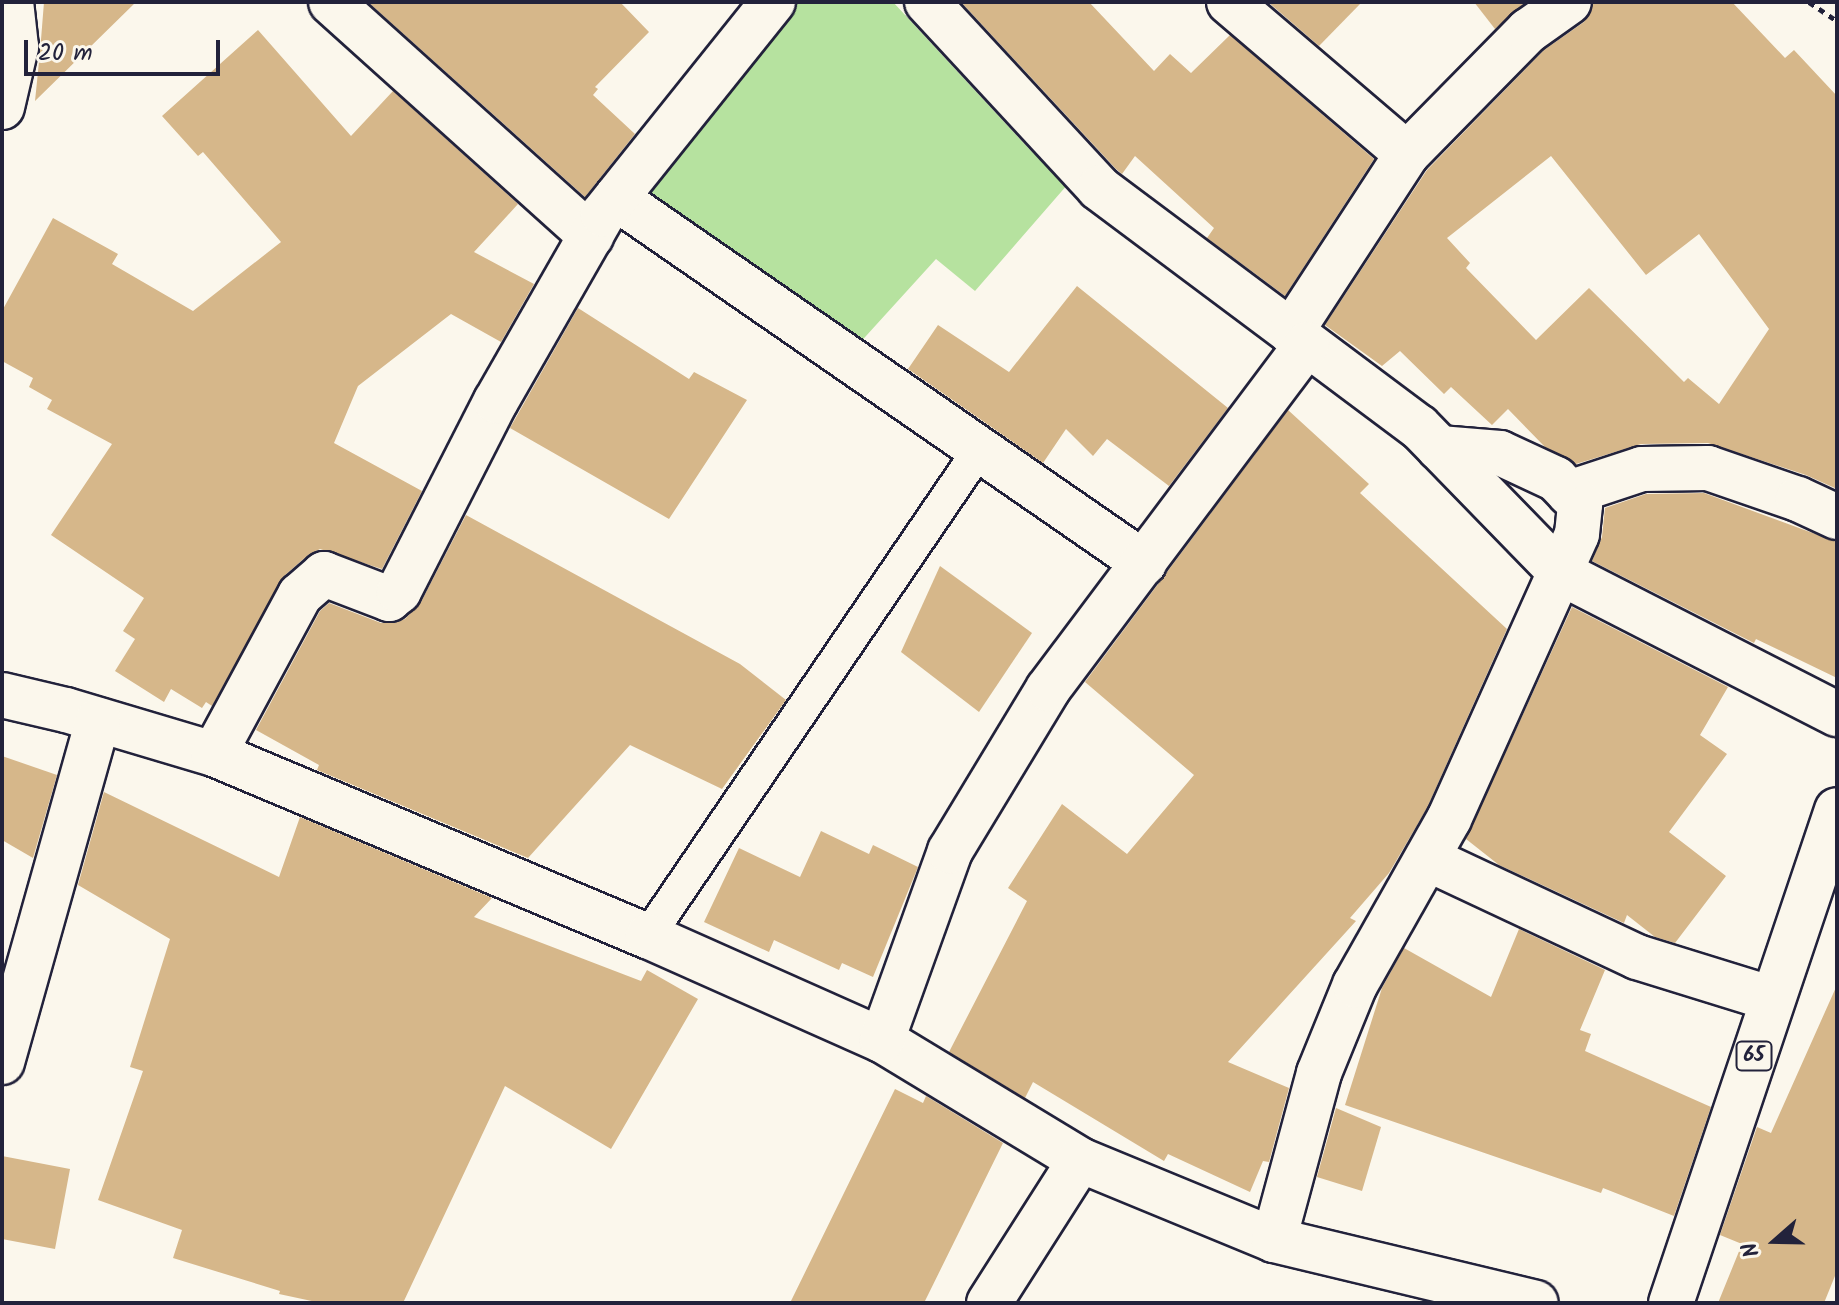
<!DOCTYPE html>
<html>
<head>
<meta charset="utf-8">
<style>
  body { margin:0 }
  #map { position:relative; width:1839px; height:1305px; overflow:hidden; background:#fbf7ec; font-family:Kalam,sans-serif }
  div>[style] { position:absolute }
  .green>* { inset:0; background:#b6e29f }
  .building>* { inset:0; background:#d6b78a }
  .path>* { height:5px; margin-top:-2.5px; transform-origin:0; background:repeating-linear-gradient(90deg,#22223b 0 6px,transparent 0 12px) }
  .roads { filter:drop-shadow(2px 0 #22223b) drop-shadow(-2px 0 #22223b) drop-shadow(0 2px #22223b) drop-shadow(0 -2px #22223b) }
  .lane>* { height:32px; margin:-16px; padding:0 16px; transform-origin:16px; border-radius:16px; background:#fbf7ec }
  .street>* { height:44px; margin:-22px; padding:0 22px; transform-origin:22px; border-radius:22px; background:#fbf7ec }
  .primary>* { height:44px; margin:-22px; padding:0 22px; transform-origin:22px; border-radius:22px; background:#fbf7ec }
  span { translate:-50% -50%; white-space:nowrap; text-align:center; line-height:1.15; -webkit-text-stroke:8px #fbf7ec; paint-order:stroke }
  .shield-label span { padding:2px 6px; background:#fbf7ec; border:2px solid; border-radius:6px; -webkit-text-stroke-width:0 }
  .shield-label { font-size:20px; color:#22223b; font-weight:700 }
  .frame { position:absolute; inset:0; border:4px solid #22223b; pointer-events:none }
  .north { position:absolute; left:1735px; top:1201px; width:80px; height:80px; -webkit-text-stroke:6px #fbf7ec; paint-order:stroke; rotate:250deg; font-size:22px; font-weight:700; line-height:32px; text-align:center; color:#22223b }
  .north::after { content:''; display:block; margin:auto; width:28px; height:36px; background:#22223b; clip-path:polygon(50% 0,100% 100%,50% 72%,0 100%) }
  .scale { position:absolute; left:24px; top:40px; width:196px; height:36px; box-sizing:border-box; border:4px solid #22223b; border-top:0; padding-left:10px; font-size:24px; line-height:28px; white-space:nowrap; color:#22223b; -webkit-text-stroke:6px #fbf7ec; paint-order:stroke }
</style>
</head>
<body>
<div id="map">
  <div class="green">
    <i style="clip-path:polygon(793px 2px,893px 2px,1030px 150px,1068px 184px,975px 291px,936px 259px,856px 347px,644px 200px,647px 185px)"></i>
  </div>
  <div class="building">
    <i style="clip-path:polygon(44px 2px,136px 2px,35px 101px,40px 52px)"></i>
    <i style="clip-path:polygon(368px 2px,620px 2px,649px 32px,595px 87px,598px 89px,593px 95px,635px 134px,585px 197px)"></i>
    <i style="clip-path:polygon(961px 2px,1089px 2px,1154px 71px,1170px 54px,1191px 73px,1230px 35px,1374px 159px,1285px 296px,1207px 238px,1214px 228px,1135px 156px,1122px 174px,1116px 169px)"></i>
    <i style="clip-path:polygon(1268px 2px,1362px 2px,1319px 46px)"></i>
    <i style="clip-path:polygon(1474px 2px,1526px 2px,1495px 29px)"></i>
    <i style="clip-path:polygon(evenodd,1594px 2px,1732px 2px,1785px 58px,1794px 50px,1837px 96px,1837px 489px,1806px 475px,1708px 443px,1641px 444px,1576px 464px,1545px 447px,1508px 409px,1492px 425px,1451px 387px,1444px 394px,1400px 351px,1382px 366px,1325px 325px,1427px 170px,1544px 50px,1584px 22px,1594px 2px,1551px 156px,1646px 275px,1699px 234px,1769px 329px,1719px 404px,1688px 378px,1684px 382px,1589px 288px,1536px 340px,1466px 268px,1470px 263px,1447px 238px,1551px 156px)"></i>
    <i style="clip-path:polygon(258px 30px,351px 136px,393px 91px,518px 204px,474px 252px,534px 284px,501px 342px,451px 314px,358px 386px,334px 443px,422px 491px,382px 569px,320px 549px,308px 555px,284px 576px,212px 706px,206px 702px,202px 708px,171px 689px,164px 702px,115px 671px,135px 639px,123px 631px,144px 598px,51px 535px,112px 444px,47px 409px,52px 400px,29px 387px,33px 378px,2px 361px,2px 311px,53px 218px,118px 254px,112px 264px,193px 311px,281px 242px,203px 152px,198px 156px,162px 116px)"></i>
    <i style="clip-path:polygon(1077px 286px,1228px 408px,1169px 486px,1107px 439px,1093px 456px,1066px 429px,1043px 463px,908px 369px,938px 325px,1009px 372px)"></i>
    <i style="clip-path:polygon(578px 308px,689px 379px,694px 372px,747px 400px,669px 519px,510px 428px)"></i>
    <i style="clip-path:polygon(1288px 410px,1369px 484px,1360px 493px,1507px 629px,1427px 808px,1389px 873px,1350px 918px,1356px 921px,1228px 1062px,1289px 1088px,1269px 1162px,1263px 1161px,1250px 1192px,1168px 1154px,1164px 1161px,1033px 1082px,1025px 1098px,949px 1052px,1027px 901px,1008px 888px,1062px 804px,1127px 854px,1194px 775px,1085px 682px)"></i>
    <i style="clip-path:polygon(1704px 493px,1837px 542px,1837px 678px,1756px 639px,1754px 643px,1592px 561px,1602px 537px,1605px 508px,1646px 494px)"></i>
    <i style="clip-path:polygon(466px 515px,740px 664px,786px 700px,722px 789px,630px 745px,528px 858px,317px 770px,319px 765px,256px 730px,320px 611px,329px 603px,381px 623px,394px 623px,405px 619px,421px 602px)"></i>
    <i style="clip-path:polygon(940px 566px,1032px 633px,979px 712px,901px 652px)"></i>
    <i style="clip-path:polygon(1572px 607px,1728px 687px,1700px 735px,1727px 754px,1669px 832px,1726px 876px,1675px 943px,1655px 937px,1627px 915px,1624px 923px,1499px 865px,1466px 839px)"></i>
    <i style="clip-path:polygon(2px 756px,57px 775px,33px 858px,2px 840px)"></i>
    <i style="clip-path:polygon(104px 792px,279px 877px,300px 817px,492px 898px,474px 917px,641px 981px,647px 970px,698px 999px,611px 1149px,505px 1086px,403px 1303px,321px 1303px,279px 1294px,280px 1291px,173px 1258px,182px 1230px,98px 1200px,143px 1071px,130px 1067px,170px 939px,78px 885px)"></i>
    <i style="clip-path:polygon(821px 831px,869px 854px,873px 845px,918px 867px,873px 977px,842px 963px,839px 970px,774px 940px,769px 952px,704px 922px,739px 848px,800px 877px)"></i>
    <i style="clip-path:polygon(1519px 929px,1605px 970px,1580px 1030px,1591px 1034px,1585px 1051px,1711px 1107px,1674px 1216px,1603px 1188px,1601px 1193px,1345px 1105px,1382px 988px,1404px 948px,1491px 997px)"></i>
    <i style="clip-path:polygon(1837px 985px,1837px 1271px,1824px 1303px,1718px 1303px,1742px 1244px,1720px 1235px,1757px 1127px,1771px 1133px)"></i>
    <i style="clip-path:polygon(895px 1089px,923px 1103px,926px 1096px,1003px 1143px,924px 1303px,790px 1303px)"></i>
    <i style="clip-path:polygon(1336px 1108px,1381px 1127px,1362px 1191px,1317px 1177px)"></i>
    <i style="clip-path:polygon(2px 1156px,70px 1169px,55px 1249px,2px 1239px)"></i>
  </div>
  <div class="path">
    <i style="left:1809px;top:2px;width:34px;rotate:34deg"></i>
  </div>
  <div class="roads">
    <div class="lane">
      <i style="left:648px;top:936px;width:589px;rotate:-55.72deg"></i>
    </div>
    <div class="street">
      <i style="left:331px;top:2px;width:350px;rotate:42deg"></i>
      <i style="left:927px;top:2px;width:253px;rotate:47.2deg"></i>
      <i style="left:1099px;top:188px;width:399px;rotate:36.8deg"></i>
      <i style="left:1419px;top:427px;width:204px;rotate:45.8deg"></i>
      <i style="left:1561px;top:573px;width:310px;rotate:27.1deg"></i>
      <i style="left:1229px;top:2px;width:234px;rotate:40.5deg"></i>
      <i style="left:2px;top:107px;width:62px;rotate:-76.9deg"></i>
      <i style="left:16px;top:47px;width:45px;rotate:-96.3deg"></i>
      <i style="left:616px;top:198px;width:642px;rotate:34.66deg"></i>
      <i style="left:1291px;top:332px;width:212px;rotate:-56.9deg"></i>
      <i style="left:1407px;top:154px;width:173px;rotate:-45.5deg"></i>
      <i style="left:1528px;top:31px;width:50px;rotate:-35.3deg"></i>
      <i style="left:1569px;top:493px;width:77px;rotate:-18.2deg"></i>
      <i style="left:1642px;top:469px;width:66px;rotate:-0.9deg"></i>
      <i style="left:1708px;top:468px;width:95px;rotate:19deg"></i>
      <i style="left:1798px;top:499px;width:43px;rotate:24.8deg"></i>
      <i style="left:2px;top:695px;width:66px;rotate:13.2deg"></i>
      <i style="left:66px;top:710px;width:154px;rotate:16.6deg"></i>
      <i style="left:214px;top:754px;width:471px;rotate:22.8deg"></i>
      <i style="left:648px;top:936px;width:256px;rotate:24deg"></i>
      <i style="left:882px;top:1040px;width:232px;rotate:31.2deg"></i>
      <i style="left:1080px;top:1160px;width:210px;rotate:22.4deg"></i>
      <i style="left:1274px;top:1240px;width:269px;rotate:13.5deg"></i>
      <i style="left:214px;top:754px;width:181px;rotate:-61.6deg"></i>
      <i style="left:300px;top:595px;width:32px;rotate:-41deg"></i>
      <i style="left:324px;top:574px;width:70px;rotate:21deg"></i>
      <i style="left:389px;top:599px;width:13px;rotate:-39deg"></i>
      <i style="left:399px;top:591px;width:213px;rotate:-63deg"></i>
      <i style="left:496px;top:401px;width:215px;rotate:-60.2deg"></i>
      <i style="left:603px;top:214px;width:272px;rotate:-51.3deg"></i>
      <i style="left:1428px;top:859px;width:231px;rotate:25.1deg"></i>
      <i style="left:1637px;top:957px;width:142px;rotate:17.2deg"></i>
      <i style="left:882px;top:1040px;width:201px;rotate:-70.2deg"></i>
      <i style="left:950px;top:851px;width:189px;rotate:-58.8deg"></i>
      <i style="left:1048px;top:689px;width:431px;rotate:-53.1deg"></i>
      <i style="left:2px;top:1062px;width:355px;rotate:-74.3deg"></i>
      <i style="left:1274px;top:1240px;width:173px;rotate:-74.9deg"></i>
      <i style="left:1319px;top:1073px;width:95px;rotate:-67.8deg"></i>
      <i style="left:1355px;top:985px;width:191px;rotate:-60.5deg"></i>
      <i style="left:1449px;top:819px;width:312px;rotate:-65.8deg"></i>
      <i style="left:1577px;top:534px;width:30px;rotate:-84deg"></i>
      <i style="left:1580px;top:504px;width:35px;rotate:-134deg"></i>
      <i style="left:1556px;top:479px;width:62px;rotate:-155.1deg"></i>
      <i style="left:1500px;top:453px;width:61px;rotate:-175.3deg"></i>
      <i style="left:989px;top:1303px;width:169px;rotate:-57.5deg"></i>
    </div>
    <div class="primary">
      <i style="left:1671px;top:1303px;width:520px;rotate:-71.39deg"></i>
    </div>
  </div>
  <div class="shield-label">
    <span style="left:1754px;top:1056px">65</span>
  </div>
  <div class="frame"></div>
  <div class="north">N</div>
  <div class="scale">20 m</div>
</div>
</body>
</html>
